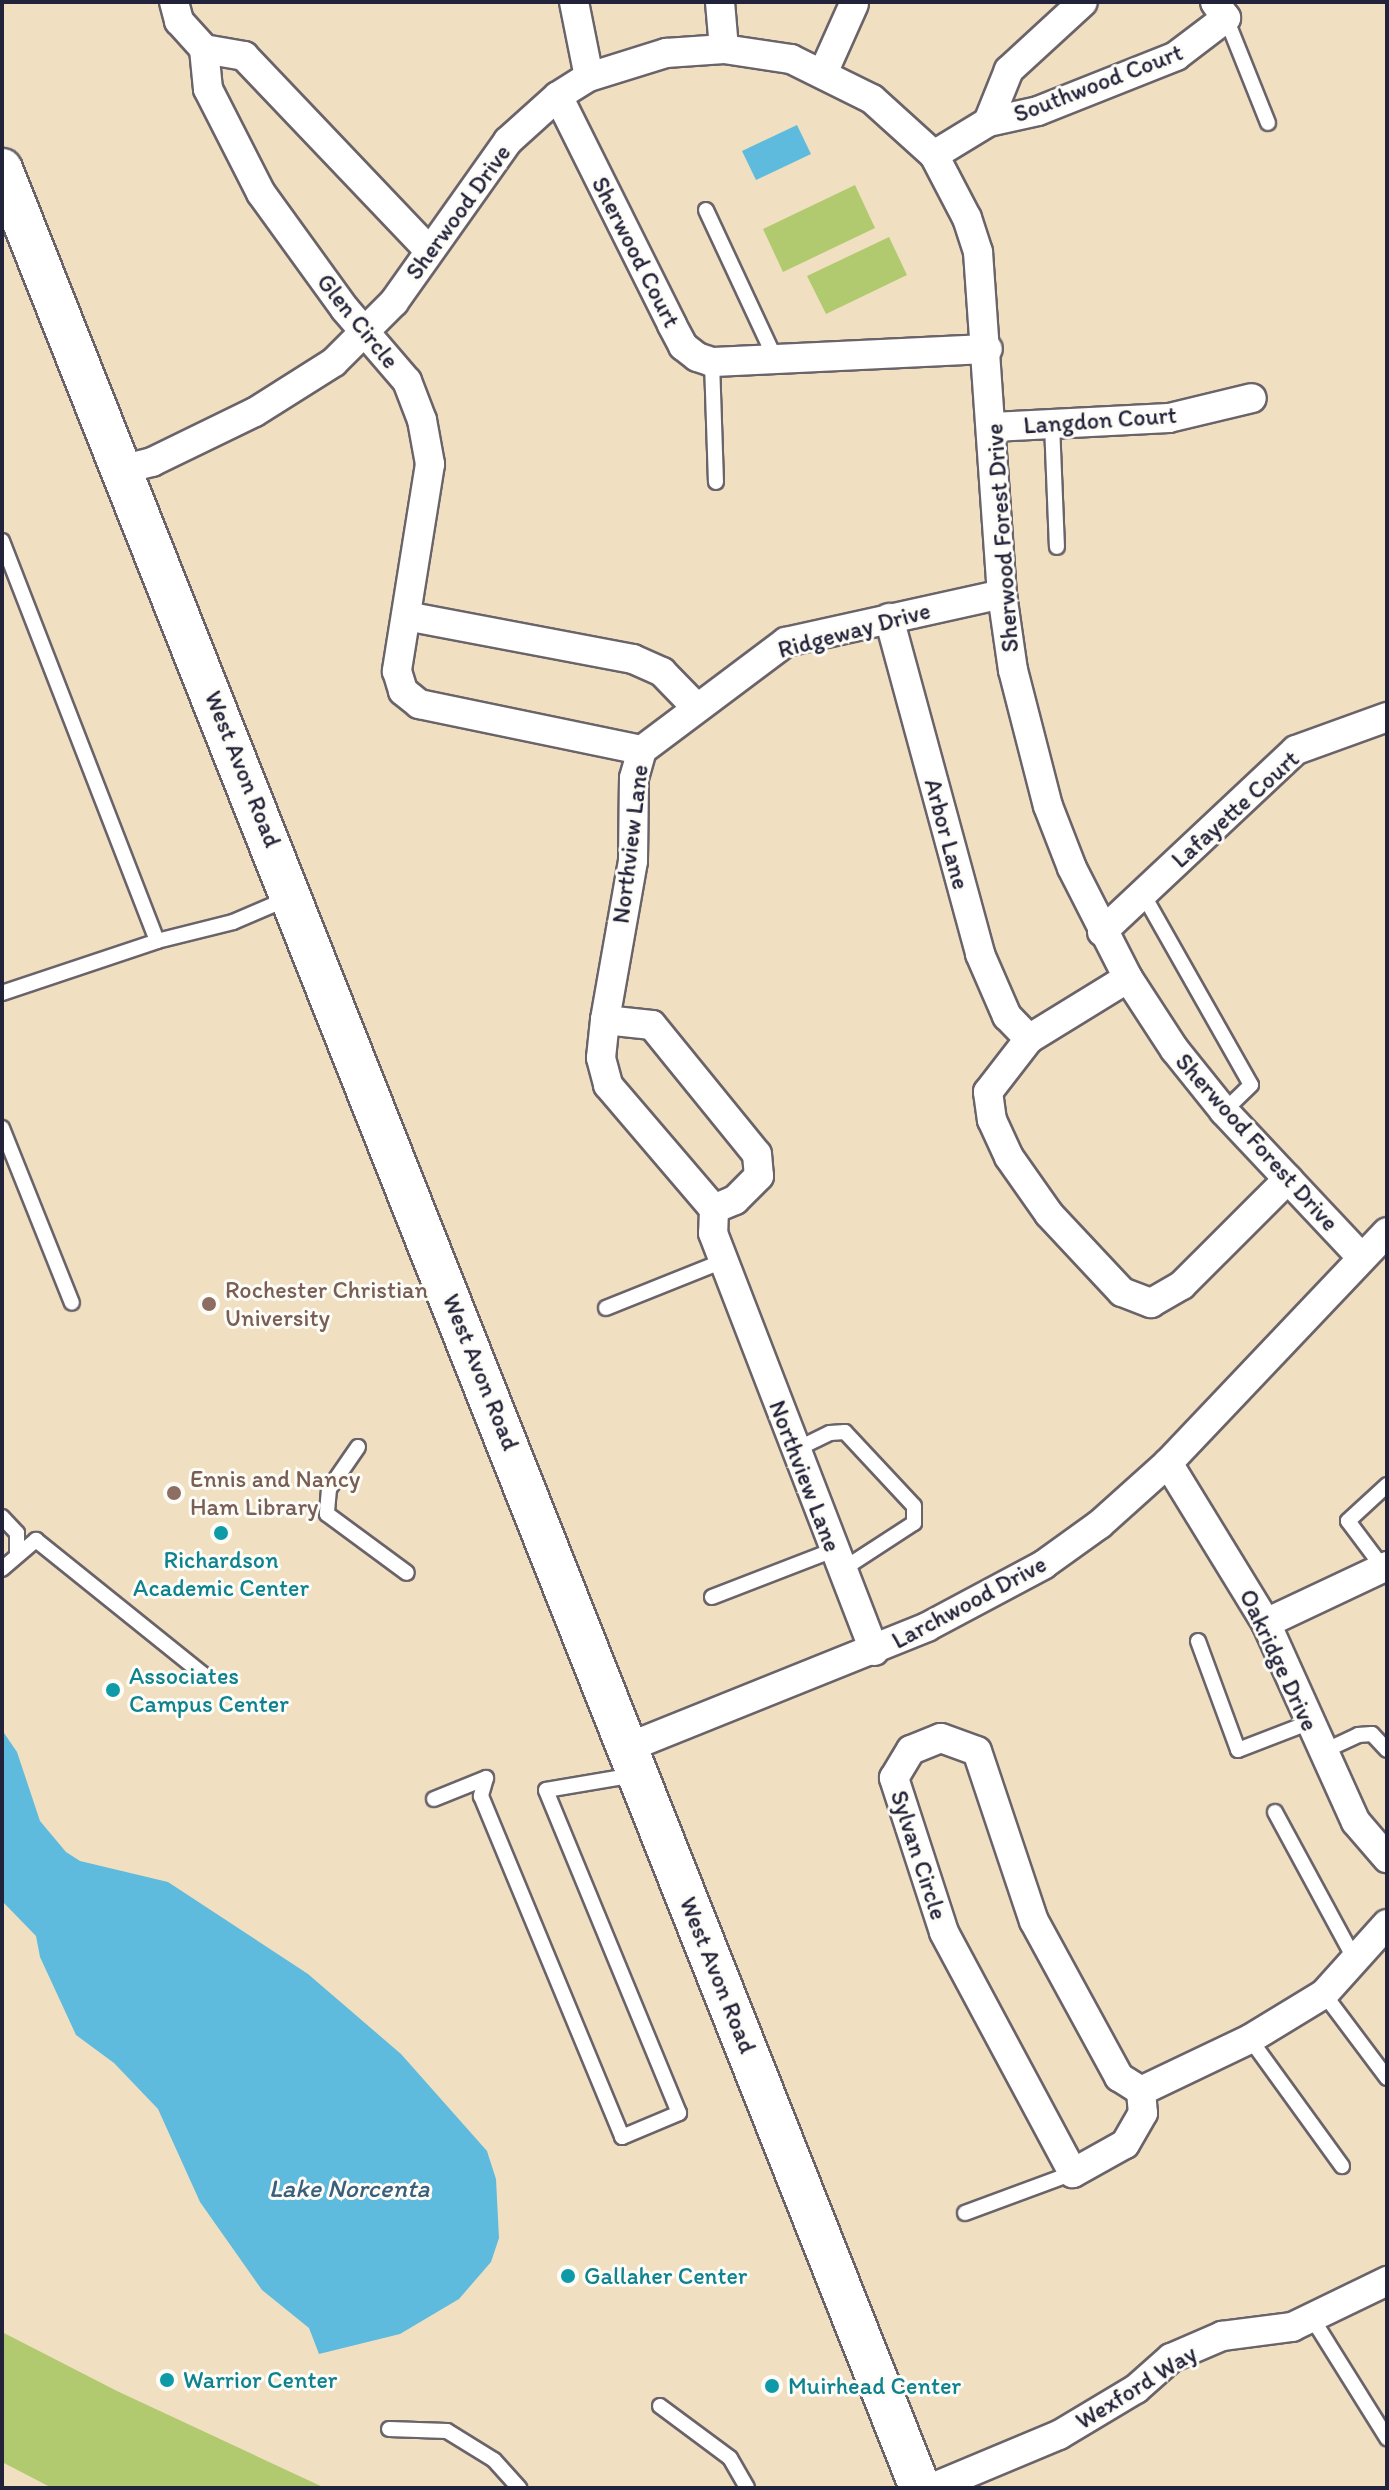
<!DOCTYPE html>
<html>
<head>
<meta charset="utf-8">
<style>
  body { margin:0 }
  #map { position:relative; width:1389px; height:2490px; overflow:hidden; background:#f0e0c1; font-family:Itim,sans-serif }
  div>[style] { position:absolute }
  .green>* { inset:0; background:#b2ca6f }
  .water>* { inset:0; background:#5fbbdd }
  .roads { filter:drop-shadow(2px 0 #6a646a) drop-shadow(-2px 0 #6a646a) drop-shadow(0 2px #6a646a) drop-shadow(0 -2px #6a646a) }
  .lane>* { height:14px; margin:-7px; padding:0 7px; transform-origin:7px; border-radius:7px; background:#fff }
  .street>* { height:28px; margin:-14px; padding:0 14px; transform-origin:14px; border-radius:14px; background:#fff }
  .secondary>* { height:40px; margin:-20px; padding:0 20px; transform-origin:20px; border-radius:20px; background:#fff }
  .dots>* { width:22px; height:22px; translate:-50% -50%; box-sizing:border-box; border:4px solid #fdfcf7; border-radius:50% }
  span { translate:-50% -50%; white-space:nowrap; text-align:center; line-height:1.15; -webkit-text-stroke:6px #fdfcf7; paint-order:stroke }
  .street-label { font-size:24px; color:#22223b }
  .education-label { font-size:24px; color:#785e54 }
  .left { translate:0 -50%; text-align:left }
  .culture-label { font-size:24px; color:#0d838f }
  .water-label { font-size:26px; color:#3a5f7c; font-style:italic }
  .frame { position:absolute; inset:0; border:4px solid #22223b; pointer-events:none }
</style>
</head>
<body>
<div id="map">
  <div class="green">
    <i style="clip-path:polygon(855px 185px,875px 228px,783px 272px,763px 229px)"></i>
    <i style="clip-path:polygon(889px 237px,907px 275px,826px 314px,807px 276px)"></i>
    <i style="clip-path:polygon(2px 2332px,117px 2391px,325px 2488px,52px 2488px,2px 2462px)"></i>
  </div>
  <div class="water">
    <i style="clip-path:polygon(797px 125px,811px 154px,756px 180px,742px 151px)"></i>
    <i style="clip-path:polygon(2px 1730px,17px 1752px,40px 1821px,66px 1852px,80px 1861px,168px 1882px,308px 1974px,401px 2054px,487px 2151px,496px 2179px,499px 2238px,491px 2262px,459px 2299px,400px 2334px,319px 2354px,309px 2328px,262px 2290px,200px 2202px,158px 2109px,114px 2063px,76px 2035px,40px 1957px,36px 1936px,2px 1901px)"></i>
  </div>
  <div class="roads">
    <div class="lane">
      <i style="left:1226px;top:18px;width:113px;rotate:68.2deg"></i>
      <i style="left:706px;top:210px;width:163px;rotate:65deg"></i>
      <i style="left:712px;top:362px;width:120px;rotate:88.1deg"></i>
      <i style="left:1052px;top:424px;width:123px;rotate:87.7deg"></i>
      <i style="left:2px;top:541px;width:429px;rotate:68.8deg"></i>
      <i style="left:1143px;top:894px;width:219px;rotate:60.5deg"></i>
      <i style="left:1251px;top:1085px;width:37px;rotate:136deg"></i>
      <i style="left:2px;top:993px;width:163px;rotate:-18.5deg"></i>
      <i style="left:157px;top:941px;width:78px;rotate:-14deg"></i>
      <i style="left:233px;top:922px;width:61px;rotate:-23.2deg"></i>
      <i style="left:2px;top:1128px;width:188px;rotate:68.2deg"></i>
      <i style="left:606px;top:1308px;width:126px;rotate:-21.9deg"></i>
      <i style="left:358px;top:1447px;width:51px;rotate:124.6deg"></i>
      <i style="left:329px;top:1489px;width:25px;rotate:95deg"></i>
      <i style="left:327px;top:1514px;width:99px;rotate:36.4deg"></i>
      <i style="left:795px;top:1450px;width:39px;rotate:-26deg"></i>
      <i style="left:830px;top:1433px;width:15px;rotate:-4deg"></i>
      <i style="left:845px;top:1432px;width:101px;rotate:47deg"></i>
      <i style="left:914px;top:1506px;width:17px;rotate:90deg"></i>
      <i style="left:914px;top:1523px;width:86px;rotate:146.9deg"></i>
      <i style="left:2px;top:1517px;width:22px;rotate:47deg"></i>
      <i style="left:17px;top:1533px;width:22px;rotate:90deg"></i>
      <i style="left:2px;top:1569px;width:45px;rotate:-40.5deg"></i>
      <i style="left:36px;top:1540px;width:217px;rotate:38.8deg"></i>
      <i style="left:1384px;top:1569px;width:60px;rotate:-126.9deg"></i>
      <i style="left:1348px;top:1521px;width:53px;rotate:-42.7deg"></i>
      <i style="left:712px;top:1597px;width:131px;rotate:-21.1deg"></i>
      <i style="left:1198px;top:1641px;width:116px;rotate:69.8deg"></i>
      <i style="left:1238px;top:1750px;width:75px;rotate:-21.1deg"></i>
      <i style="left:1322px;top:1752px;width:40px;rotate:-25deg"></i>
      <i style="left:1358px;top:1735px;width:14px;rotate:-4deg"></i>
      <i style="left:1372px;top:1734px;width:22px;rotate:47deg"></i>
      <i style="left:486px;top:1778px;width:19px;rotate:106deg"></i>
      <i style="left:481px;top:1796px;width:369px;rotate:67.5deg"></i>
      <i style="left:622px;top:2137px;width:62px;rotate:-22.8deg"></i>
      <i style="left:679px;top:2113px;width:349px;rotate:-112.4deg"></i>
      <i style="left:546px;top:1790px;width:90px;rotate:-9.6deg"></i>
      <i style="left:434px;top:1799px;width:56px;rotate:-22deg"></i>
      <i style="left:1275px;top:1812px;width:168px;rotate:61.6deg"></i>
      <i style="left:1324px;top:1994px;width:105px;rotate:53.1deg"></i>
      <i style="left:1250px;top:2039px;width:157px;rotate:54.1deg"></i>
      <i style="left:965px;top:2213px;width:115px;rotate:-20.3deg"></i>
      <i style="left:1312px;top:2318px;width:142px;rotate:58deg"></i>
      <i style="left:660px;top:2406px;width:87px;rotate:36.6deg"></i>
      <i style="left:730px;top:2458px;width:34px;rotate:60deg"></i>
      <i style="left:389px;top:2429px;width:58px;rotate:2deg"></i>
      <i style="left:447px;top:2431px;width:55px;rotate:31.7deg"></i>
      <i style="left:494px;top:2460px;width:38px;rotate:48deg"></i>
    </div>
    <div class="street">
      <i style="left:174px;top:2px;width:20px;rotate:75deg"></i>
      <i style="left:179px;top:21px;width:38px;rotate:48deg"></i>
      <i style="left:204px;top:49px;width:40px;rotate:84.3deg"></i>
      <i style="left:208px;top:89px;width:117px;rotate:63deg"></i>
      <i style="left:261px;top:193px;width:143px;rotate:54.1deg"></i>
      <i style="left:345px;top:309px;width:95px;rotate:49.3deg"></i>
      <i style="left:407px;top:381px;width:42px;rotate:69deg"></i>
      <i style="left:422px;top:420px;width:45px;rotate:79.7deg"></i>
      <i style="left:430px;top:464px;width:210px;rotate:99.1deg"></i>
      <i style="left:397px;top:671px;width:21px;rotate:73deg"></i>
      <i style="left:403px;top:691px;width:21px;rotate:39deg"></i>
      <i style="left:419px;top:704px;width:228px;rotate:11.7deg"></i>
      <i style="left:574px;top:2px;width:76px;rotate:78.7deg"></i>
      <i style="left:720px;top:2px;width:47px;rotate:85.1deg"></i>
      <i style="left:204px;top:49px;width:41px;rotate:9.9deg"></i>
      <i style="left:244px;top:56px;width:269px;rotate:46.4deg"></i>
      <i style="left:824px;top:71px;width:73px;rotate:-65.9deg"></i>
      <i style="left:558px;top:96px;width:256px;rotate:63.5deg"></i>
      <i style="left:672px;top:325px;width:24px;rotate:62deg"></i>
      <i style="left:683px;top:346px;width:18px;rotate:38deg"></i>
      <i style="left:697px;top:357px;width:16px;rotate:18deg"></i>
      <i style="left:712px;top:362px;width:276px;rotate:-2.7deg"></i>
      <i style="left:988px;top:122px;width:51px;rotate:-12.4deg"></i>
      <i style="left:1038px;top:111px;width:149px;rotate:-21.7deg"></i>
      <i style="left:1176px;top:56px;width:63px;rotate:-37.2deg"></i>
      <i style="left:1226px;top:18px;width:19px;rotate:-125deg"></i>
      <i style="left:934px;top:155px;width:63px;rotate:-31.4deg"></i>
      <i style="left:988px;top:122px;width:56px;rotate:-68deg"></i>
      <i style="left:1009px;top:70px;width:100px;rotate:-42.6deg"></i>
      <i style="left:993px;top:427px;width:176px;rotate:-2.9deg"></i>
      <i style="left:1169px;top:418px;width:85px;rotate:-13.5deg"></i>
      <i style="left:124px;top:469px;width:29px;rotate:-14deg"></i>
      <i style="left:152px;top:462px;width:114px;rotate:-25.9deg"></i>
      <i style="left:255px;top:412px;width:93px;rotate:-32.3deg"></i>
      <i style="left:334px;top:362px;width:85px;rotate:-45deg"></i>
      <i style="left:394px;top:302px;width:197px;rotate:-54.7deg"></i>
      <i style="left:508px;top:141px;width:67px;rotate:-42deg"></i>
      <i style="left:558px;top:96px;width:36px;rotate:-32deg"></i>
      <i style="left:589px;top:77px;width:81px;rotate:-17.3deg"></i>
      <i style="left:666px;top:53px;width:58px;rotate:-3.9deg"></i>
      <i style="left:724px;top:49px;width:68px;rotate:8.5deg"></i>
      <i style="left:791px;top:59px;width:90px;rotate:26.3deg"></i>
      <i style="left:872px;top:99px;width:84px;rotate:42.1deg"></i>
      <i style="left:934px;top:155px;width:71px;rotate:62.4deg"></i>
      <i style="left:967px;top:218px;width:36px;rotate:72deg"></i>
      <i style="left:978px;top:252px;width:343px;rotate:86deg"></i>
      <i style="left:1002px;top:594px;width:77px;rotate:81.8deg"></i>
      <i style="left:1013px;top:670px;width:140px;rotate:75.6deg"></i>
      <i style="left:1048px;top:806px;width:66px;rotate:68.8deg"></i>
      <i style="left:1072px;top:868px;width:123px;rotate:63deg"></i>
      <i style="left:1128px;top:978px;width:86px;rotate:56.9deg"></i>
      <i style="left:1175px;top:1050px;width:78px;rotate:51.2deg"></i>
      <i style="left:1224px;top:1111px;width:200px;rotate:46.8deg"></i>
      <i style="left:406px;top:616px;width:231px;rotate:10.7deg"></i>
      <i style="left:633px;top:659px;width:32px;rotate:24deg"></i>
      <i style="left:662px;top:672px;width:49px;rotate:45.8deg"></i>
      <i style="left:889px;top:618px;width:348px;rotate:74.8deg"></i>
      <i style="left:980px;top:954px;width:68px;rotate:66.5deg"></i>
      <i style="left:1007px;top:1016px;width:32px;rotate:46deg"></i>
      <i style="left:642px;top:750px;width:29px;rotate:106deg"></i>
      <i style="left:634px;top:778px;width:83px;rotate:90.7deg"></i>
      <i style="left:633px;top:861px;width:161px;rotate:100deg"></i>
      <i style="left:605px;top:1020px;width:38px;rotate:96deg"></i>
      <i style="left:601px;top:1058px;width:28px;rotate:75deg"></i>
      <i style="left:608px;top:1085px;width:163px;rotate:49.5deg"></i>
      <i style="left:714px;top:1209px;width:24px;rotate:92deg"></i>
      <i style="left:713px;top:1233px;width:448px;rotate:68.9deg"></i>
      <i style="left:642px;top:750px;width:180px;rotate:-36.9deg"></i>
      <i style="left:786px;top:642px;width:221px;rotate:-12.5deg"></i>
      <i style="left:1102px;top:932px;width:266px;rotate:-43.2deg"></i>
      <i style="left:1296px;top:750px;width:97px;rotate:-19.9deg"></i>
      <i style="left:1128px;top:978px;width:116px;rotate:148.4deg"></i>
      <i style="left:1029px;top:1039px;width:67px;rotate:127.7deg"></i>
      <i style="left:988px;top:1092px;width:28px;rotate:82deg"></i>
      <i style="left:992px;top:1120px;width:41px;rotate:65.3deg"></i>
      <i style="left:1009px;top:1157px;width:70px;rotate:54.9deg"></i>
      <i style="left:1049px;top:1214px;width:107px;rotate:46.9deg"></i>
      <i style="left:1122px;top:1292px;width:31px;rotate:21deg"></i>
      <i style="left:1151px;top:1303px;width:36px;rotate:-30deg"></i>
      <i style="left:1182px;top:1285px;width:150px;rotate:-45deg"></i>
      <i style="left:605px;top:1020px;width:47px;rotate:6.1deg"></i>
      <i style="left:652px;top:1025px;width:166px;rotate:50.9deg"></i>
      <i style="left:757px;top:1154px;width:22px;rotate:85deg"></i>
      <i style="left:759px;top:1176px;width:34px;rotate:135deg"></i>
      <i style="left:735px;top:1200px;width:23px;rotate:157deg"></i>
      <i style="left:1168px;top:1463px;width:188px;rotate:58.5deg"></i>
      <i style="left:1266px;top:1623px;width:218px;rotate:65.7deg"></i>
      <i style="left:1356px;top:1822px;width:48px;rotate:49.3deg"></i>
      <i style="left:1266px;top:1623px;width:134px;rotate:-25.2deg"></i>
      <i style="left:941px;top:1738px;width:38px;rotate:20deg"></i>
      <i style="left:977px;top:1751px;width:179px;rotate:71.5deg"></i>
      <i style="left:1034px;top:1921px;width:178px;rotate:61.4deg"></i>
      <i style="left:1119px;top:2077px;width:26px;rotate:32deg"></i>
      <i style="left:1141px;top:2091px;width:22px;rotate:85deg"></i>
      <i style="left:1143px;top:2113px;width:36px;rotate:120deg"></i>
      <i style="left:1125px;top:2144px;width:60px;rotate:150.9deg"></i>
      <i style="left:1073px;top:2173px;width:273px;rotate:-118.2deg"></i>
      <i style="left:944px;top:1932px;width:162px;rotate:-108deg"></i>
      <i style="left:894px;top:1778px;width:33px;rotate:-59deg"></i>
      <i style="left:911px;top:1750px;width:32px;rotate:-22deg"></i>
      <i style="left:629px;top:1747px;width:321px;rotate:-21.9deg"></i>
      <i style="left:927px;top:1627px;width:132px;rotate:-28.1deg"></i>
      <i style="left:1043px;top:1565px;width:70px;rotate:-35.7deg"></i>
      <i style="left:1100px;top:1524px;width:91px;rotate:-41.9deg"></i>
      <i style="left:1168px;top:1463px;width:318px;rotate:-46.5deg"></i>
      <i style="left:1141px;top:2091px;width:121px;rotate:-25.5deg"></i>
      <i style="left:1250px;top:2039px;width:87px;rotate:-31.3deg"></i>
      <i style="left:1324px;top:1994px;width:94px;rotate:-48deg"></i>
      <i style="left:932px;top:2488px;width:138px;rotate:-22.7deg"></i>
      <i style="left:1059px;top:2435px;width:90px;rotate:-30.9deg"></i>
      <i style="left:1136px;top:2389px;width:47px;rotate:-41.5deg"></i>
      <i style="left:1171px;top:2358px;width:56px;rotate:-23.3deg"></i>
      <i style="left:1222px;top:2336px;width:71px;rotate:-7.3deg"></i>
      <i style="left:1292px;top:2327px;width:106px;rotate:-25.8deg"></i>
    </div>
    <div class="secondary">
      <i style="left:2px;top:169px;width:2494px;rotate:68.4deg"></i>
    </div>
  </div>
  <div class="dots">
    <i style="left:209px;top:1304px;background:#8d6e63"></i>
    <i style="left:174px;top:1493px;background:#8d6e63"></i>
    <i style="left:221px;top:1533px;background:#0f9aa8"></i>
    <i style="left:113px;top:1690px;background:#0f9aa8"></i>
    <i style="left:568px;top:2276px;background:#0f9aa8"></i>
    <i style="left:167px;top:2380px;background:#0f9aa8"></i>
    <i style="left:772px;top:2386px;background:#0f9aa8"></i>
  </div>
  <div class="street-label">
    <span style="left:1098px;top:83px;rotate:-21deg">Southwood Court</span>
    <span style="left:458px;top:212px;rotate:-54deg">Sherwood Drive</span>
    <span style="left:636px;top:252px;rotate:63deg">Sherwood Court</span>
    <span style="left:358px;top:321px;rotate:51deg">Glen Circle</span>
    <span style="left:1100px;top:420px;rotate:-4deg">Langdon Court</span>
    <span style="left:1002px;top:538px;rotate:-94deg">Sherwood Forest Drive</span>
    <span style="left:854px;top:630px;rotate:-15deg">Ridgeway Drive</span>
    <span style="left:243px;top:769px;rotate:68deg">West Avon Road</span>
    <span style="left:1235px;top:809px;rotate:-42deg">Lafayette Court</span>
    <span style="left:947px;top:834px;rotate:75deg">Arbor Lane</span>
    <span style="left:630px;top:844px;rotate:-83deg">Northview Lane</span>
    <span style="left:1257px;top:1142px;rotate:48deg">Sherwood Forest Drive</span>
    <span style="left:481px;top:1372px;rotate:68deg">West Avon Road</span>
    <span style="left:805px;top:1476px;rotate:69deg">Northview Lane</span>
    <span style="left:969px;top:1602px;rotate:-28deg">Larchwood Drive</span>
    <span style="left:1279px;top:1660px;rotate:65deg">Oakridge Drive</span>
    <span style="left:919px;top:1855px;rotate:72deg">Sylvan Circle</span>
    <span style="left:718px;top:1975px;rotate:68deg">West Avon Road</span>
    <span style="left:1136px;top:2387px;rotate:-32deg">Wexford Way</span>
  </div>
  <div class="education-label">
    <span class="left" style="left:225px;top:1304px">Rochester Christian<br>University</span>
    <span class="left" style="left:190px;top:1493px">Ennis and Nancy<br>Ham Library</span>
  </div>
  <div class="culture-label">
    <span style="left:221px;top:1574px">Richardson<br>Academic Center</span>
    <span class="left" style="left:129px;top:1690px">Associates<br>Campus Center</span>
    <span class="left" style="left:584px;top:2276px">Gallaher Center</span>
    <span class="left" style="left:183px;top:2380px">Warrior Center</span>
    <span class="left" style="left:788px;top:2386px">Muirhead Center</span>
  </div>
  <div class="water-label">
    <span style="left:349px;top:2189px">Lake Norcenta</span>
  </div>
  <div class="frame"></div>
</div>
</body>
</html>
